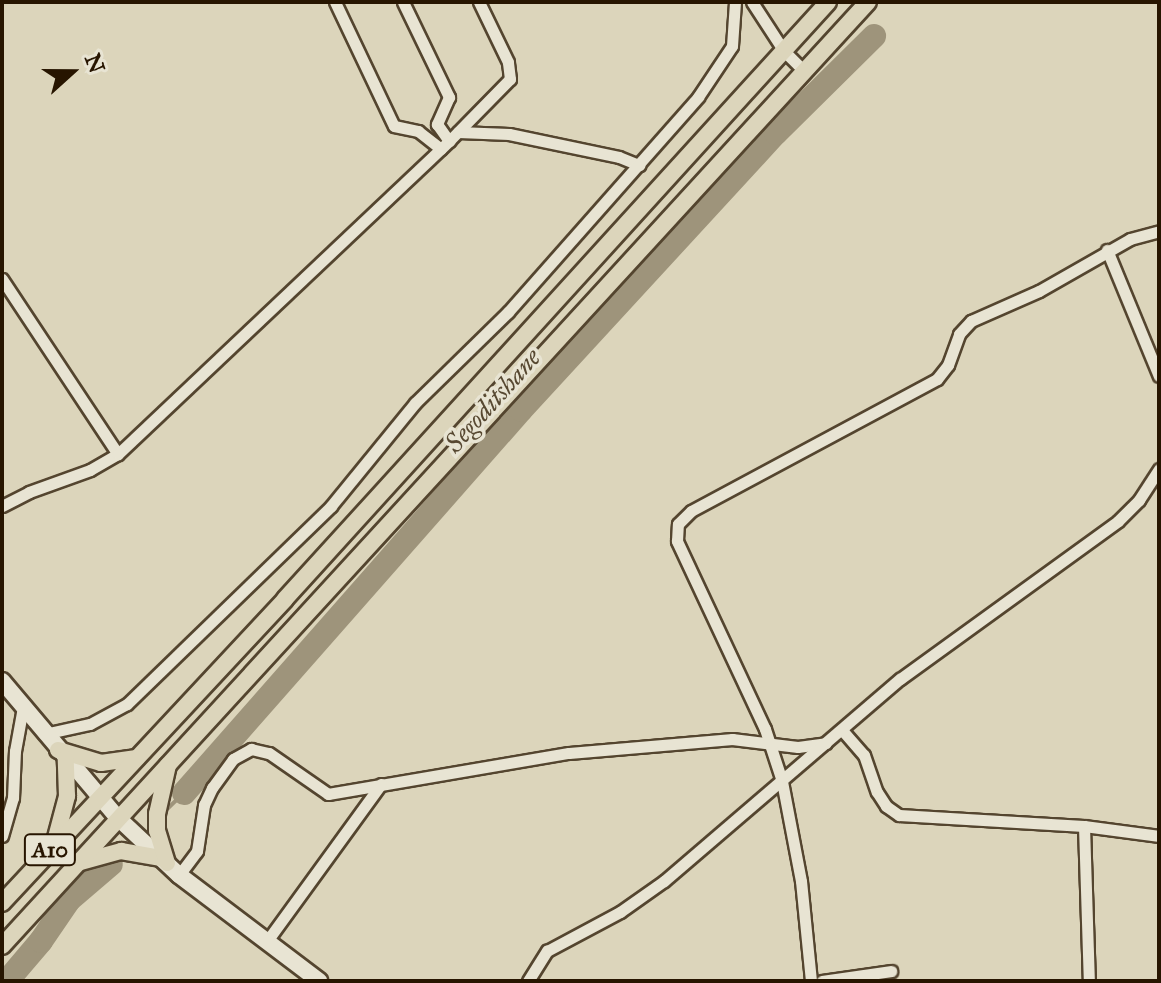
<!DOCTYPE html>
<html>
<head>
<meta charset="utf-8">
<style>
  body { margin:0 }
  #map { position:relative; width:1161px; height:983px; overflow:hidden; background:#dcd5bb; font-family:"IM FELL Great Primer",serif }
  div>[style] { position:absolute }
  .stream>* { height:4px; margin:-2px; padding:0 2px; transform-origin:2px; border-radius:2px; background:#9e947b }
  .river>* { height:24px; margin:-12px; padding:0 12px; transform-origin:12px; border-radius:12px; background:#9e947b }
  .roads { filter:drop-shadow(2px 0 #54452f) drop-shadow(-2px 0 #54452f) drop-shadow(0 2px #54452f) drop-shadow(0 -2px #54452f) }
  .street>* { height:11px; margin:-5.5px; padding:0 5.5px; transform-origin:5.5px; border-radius:5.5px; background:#e8e4d3 }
  .secondary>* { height:16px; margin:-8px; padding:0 8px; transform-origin:8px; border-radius:8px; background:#e8e4d3 }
  .primary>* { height:16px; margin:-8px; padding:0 8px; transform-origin:8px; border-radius:8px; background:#dcd5bb }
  span { translate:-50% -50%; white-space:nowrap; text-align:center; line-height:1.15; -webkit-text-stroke:7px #e8e4d3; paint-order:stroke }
  .shield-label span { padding:2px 6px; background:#e8e4d3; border:2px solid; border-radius:6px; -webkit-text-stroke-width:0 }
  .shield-label { font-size:22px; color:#271500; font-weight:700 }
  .water-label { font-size:26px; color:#574831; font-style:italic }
  .frame { position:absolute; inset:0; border:4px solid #271500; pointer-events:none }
  .north { position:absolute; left:32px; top:32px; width:80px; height:80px; -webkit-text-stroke:6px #e8e4d3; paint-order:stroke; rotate:69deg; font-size:22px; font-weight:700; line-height:32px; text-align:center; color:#271500 }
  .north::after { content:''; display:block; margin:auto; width:28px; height:36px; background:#271500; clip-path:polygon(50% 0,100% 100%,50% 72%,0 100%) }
</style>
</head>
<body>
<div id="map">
  <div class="stream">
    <i style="left:163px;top:813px;width:29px;rotate:-44deg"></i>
  </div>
  <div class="river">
    <i style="left:184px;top:793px;width:510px;rotate:-48.66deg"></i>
    <i style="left:521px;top:410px;width:377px;rotate:-47.4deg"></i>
    <i style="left:776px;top:133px;width:138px;rotate:-44.7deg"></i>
    <i style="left:7px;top:981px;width:52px;rotate:-49.6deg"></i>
    <i style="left:41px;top:941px;width:50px;rotate:-55.7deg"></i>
    <i style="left:69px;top:900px;width:55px;rotate:-40.6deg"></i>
  </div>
  <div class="roads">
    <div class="street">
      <i style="left:335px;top:2px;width:137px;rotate:64.6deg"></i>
      <i style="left:394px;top:126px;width:25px;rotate:12deg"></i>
      <i style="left:418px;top:131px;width:29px;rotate:38deg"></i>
      <i style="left:403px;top:2px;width:106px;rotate:64.2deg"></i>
      <i style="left:449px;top:97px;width:30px;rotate:114deg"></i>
      <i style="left:437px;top:124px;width:21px;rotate:55deg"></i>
      <i style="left:752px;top:2px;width:59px;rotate:56.9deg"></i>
      <i style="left:784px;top:51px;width:30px;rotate:45deg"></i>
      <i style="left:458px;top:132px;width:51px;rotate:2.2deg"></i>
      <i style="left:509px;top:134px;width:112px;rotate:11.8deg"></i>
      <i style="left:619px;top:157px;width:22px;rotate:22deg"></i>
      <i style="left:1107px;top:250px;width:136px;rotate:67.6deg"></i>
      <i style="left:2px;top:279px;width:210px;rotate:56.5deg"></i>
      <i style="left:2px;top:506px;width:30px;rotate:-27deg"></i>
      <i style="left:29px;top:492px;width:65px;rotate:-19.8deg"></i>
      <i style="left:90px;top:470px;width:32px;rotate:-30deg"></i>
      <i style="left:118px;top:454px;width:456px;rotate:-43.4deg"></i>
      <i style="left:449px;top:141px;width:87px;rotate:-45.5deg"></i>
      <i style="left:510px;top:79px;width:17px;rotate:-97deg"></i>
      <i style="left:508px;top:62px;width:67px;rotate:-115.8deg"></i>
      <i style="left:842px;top:730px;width:33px;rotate:49deg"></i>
      <i style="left:864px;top:755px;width:39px;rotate:71deg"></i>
      <i style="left:877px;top:792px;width:17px;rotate:57deg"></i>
      <i style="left:886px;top:806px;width:16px;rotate:35deg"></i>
      <i style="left:899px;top:815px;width:185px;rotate:3.4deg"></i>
      <i style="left:1084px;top:826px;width:76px;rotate:7.6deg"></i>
      <i style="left:44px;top:734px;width:47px;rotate:-12.3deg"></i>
      <i style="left:90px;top:724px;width:42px;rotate:-28.4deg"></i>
      <i style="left:127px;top:704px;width:284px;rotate:-44.1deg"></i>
      <i style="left:331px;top:506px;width:133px;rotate:-50.8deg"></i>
      <i style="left:415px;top:403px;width:130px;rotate:-44.4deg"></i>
      <i style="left:508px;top:312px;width:287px;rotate:-48.5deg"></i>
      <i style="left:698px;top:97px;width:61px;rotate:-56.3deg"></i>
      <i style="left:732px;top:46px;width:44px;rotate:-86.1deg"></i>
      <i style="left:1084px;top:826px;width:155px;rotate:88.2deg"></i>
      <i style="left:2px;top:836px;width:40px;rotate:-74deg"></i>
      <i style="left:13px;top:798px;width:47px;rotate:-87.6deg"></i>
      <i style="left:15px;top:751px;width:45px;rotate:-79.7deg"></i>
      <i style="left:179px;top:875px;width:30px;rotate:-53deg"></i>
      <i style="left:197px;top:851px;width:47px;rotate:-81.3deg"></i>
      <i style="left:204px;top:805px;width:19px;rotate:-65deg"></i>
      <i style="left:212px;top:788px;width:36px;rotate:-54deg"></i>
      <i style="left:233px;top:759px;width:21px;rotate:-29deg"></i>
      <i style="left:251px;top:749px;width:18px;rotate:13deg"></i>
      <i style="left:269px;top:753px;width:72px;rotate:34.8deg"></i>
      <i style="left:328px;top:794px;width:244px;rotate:-9.7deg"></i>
      <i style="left:569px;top:753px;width:164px;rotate:-4.9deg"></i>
      <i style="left:732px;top:739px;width:66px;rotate:6.9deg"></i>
      <i style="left:798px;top:747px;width:28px;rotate:-8deg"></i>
      <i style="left:267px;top:941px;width:194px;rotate:-54deg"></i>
      <i style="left:528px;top:981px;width:36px;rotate:-58deg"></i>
      <i style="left:547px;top:951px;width:83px;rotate:-28.1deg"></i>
      <i style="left:620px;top:912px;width:54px;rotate:-35.2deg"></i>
      <i style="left:664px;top:881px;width:311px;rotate:-40.6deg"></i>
      <i style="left:900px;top:679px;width:269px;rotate:-35.9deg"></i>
      <i style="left:1118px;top:521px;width:30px;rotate:-45deg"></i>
      <i style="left:1139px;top:500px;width:37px;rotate:-57deg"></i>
      <i style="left:811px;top:981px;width:100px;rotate:-95.7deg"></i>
      <i style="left:801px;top:881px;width:102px;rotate:-100.8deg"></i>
      <i style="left:782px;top:781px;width:55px;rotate:-108.1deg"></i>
      <i style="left:765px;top:729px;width:208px;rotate:-115.1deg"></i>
      <i style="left:677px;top:541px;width:17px;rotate:-87deg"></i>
      <i style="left:678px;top:524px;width:18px;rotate:-45deg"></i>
      <i style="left:691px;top:511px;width:279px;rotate:-28.2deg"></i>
      <i style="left:937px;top:379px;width:18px;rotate:-52deg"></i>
      <i style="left:948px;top:365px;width:33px;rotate:-70deg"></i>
      <i style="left:959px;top:334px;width:18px;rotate:-47deg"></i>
      <i style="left:971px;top:321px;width:74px;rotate:-23.8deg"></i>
      <i style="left:1039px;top:291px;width:105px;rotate:-29.7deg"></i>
      <i style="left:1130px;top:239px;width:30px;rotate:-15deg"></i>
      <i style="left:822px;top:981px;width:70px;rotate:-8.2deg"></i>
    </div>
    <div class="secondary">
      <i style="left:2px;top:681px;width:178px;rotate:49.8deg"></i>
      <i style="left:117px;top:817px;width:85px;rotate:43.1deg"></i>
      <i style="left:179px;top:875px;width:176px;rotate:37.1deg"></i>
    </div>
    <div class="primary">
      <i style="left:58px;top:750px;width:45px;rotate:16.8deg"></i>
      <i style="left:101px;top:763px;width:36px;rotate:-8deg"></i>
      <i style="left:54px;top:845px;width:51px;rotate:-75.1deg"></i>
      <i style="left:67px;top:796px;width:37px;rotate:-92deg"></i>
      <i style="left:77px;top:863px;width:46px;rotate:-15.3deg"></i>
      <i style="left:121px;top:851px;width:41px;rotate:9.9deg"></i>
      <i style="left:167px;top:863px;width:34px;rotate:-107deg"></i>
      <i style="left:157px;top:831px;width:17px;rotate:-90deg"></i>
      <i style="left:157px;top:814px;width:50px;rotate:-77.3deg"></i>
      <i style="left:2px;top:903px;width:415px;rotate:-47deg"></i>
      <i style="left:285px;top:599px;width:807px;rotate:-47.71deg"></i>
      <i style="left:2px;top:946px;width:1281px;rotate:-47.47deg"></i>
    </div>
  </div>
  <div class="shield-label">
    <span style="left:50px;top:850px">A10</span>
  </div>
  <div class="water-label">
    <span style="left:493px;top:401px;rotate:-48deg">Segoditshane</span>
  </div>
  <div class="frame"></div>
  <div class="north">N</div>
</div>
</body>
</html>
